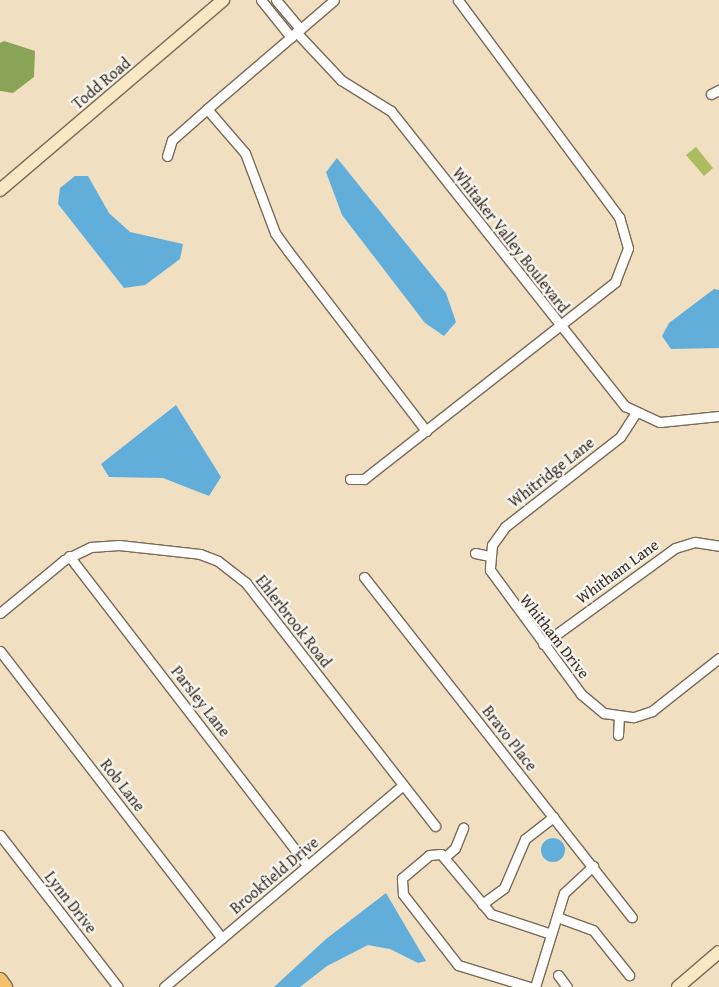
<!DOCTYPE html>
<html>
<head>
<meta charset="utf-8">
<style>
  body { margin:0 }
  #map { position:relative; width:719px; height:987px; overflow:hidden; background:#f1dfc1; font-family:"Gentium Book Plus",serif }
  div>[style] { position:absolute }
  .green>* { inset:0; background:#acbd60 }
  .forest>* { inset:0; background:#89a456 }
  .water>* { inset:0; background:#62aedb }
  .round { border-radius:50% }
  .roads { filter:drop-shadow(1px 0 #7b6957) drop-shadow(-1px 0 #7b6957) drop-shadow(0 1px #7b6957) drop-shadow(0 -1px #7b6957) }
  .street>* { height:9px; margin:-4.5px; padding:0 4.5px; transform-origin:4.5px; border-radius:4.5px; background:#fff }
  .secondary>* { height:12px; margin:-6px; padding:0 6px; transform-origin:6px; border-radius:6px; background:#fae7c3 }
  .primary>* { height:14px; margin:-7px; padding:0 7px; transform-origin:7px; border-radius:7px; background:#f3c26a }
  span { translate:-50% -50%; white-space:nowrap; text-align:center; line-height:1.15; -webkit-text-stroke:4.5px #f6f6f2; paint-order:stroke }
  .street-label { font-size:16px; color:#3b2a1e }
</style>
</head>
<body>
<div id="map">
  <div class="green">
    <i style="clip-path:polygon(696px 147px,713px 168px,704px 176px,686px 155px)"></i>
  </div>
  <div class="forest">
    <i style="clip-path:polygon(4px 41px,35px 51px,34px 77px,13px 93px,0 91px,0 43px)"></i>
  </div>
  <div class="water">
    <i style="clip-path:polygon(337px 158px,446px 293px,456px 322px,444px 336px,425px 323px,342px 215px,326px 172px)"></i>
    <i style="clip-path:polygon(75px 176px,88px 176px,109px 213px,130px 232px,183px 244px,180px 259px,145px 285px,124px 288px,58px 204px,60px 188px)"></i>
    <i style="clip-path:polygon(714px 289px,719px 290px,719px 348px,671px 349px,662px 336px,669px 323px)"></i>
    <i style="clip-path:polygon(176px 405px,221px 477px,209px 496px,163px 478px,109px 477px,101px 464px)"></i>
    <i class="round" style="left:541px;top:838px;width:24px;height:24px"></i>
    <i style="clip-path:polygon(386px 893px,426px 961px,418px 963px,390px 949px,368px 945px,327px 966px,300px 987px,274px 987px,326px 939px)"></i>
  </div>
  <div class="roads">
    <div class="street">
      <i style="left:261px;top:0;width:48px;rotate:51deg"></i>
      <i style="left:276px;top:0;width:38px;rotate:50deg"></i>
      <i style="left:296px;top:32px;width:66px;rotate:46.8deg"></i>
      <i style="left:341px;top:80px;width:59px;rotate:31.8deg"></i>
      <i style="left:391px;top:111px;width:377px;rotate:51.6deg"></i>
      <i style="left:625px;top:406px;width:38px;rotate:25deg"></i>
      <i style="left:660px;top:422px;width:59px;rotate:-5.8deg"></i>
      <i style="left:711px;top:94px;width:9px;rotate:-27deg"></i>
      <i style="left:207px;top:109px;width:167px;rotate:-40.6deg"></i>
      <i style="left:167px;top:156px;width:17px;rotate:-73deg"></i>
      <i style="left:172px;top:140px;width:47px;rotate:-41.5deg"></i>
      <i style="left:207px;top:109px;width:58px;rotate:49.2deg"></i>
      <i style="left:245px;top:153px;width:85px;rotate:69.4deg"></i>
      <i style="left:275px;top:233px;width:22px;rotate:54deg"></i>
      <i style="left:288px;top:251px;width:227px;rotate:52.5deg"></i>
      <i style="left:635px;top:414px;width:27px;rotate:123deg"></i>
      <i style="left:620px;top:437px;width:146px;rotate:142deg"></i>
      <i style="left:505px;top:527px;width:22px;rotate:126deg"></i>
      <i style="left:492px;top:545px;width:25px;rotate:95deg"></i>
      <i style="left:490px;top:570px;width:154px;rotate:53.7deg"></i>
      <i style="left:581px;top:694px;width:30px;rotate:40deg"></i>
      <i style="left:604px;top:713px;width:30px;rotate:8deg"></i>
      <i style="left:634px;top:717px;width:19px;rotate:-18deg"></i>
      <i style="left:652px;top:711px;width:85px;rotate:-38.3deg"></i>
      <i style="left:350px;top:479px;width:14px"></i>
      <i style="left:364px;top:479px;width:319px;rotate:-38.1deg"></i>
      <i style="left:615px;top:282px;width:36px;rotate:-69deg"></i>
      <i style="left:628px;top:248px;width:32px;rotate:-106deg"></i>
      <i style="left:619px;top:217px;width:270px;rotate:-126.6deg"></i>
      <i style="left:475px;top:553px;width:14px;rotate:12deg"></i>
      <i style="left:69px;top:556px;width:391px;rotate:52.4deg"></i>
      <i style="left:364px;top:577px;width:433px;rotate:51.8deg"></i>
      <i style="left:0;top:613px;width:83px;rotate:-39.6deg"></i>
      <i style="left:64px;top:560px;width:30px;rotate:-26deg"></i>
      <i style="left:91px;top:547px;width:28px;rotate:-4deg"></i>
      <i style="left:119px;top:545px;width:81px;rotate:6.3deg"></i>
      <i style="left:200px;top:554px;width:19px;rotate:21deg"></i>
      <i style="left:218px;top:561px;width:36px;rotate:38deg"></i>
      <i style="left:246px;top:583px;width:308px;rotate:52.1deg"></i>
      <i style="left:543px;top:644px;width:163px;rotate:-36deg"></i>
      <i style="left:675px;top:548px;width:21px;rotate:-17deg"></i>
      <i style="left:695px;top:542px;width:24px;rotate:9deg"></i>
      <i style="left:0;top:651px;width:363px;rotate:52.3deg"></i>
      <i style="left:618px;top:735px;width:18px;rotate:-87deg"></i>
      <i style="left:0;top:835px;width:192px;rotate:52.2deg"></i>
      <i style="left:445px;top:857px;width:13px;rotate:-42deg"></i>
      <i style="left:455px;top:848px;width:22px;rotate:-68deg"></i>
      <i style="left:482px;top:904px;width:27px;rotate:-36deg"></i>
      <i style="left:504px;top:888px;width:53px;rotate:-66.8deg"></i>
      <i style="left:525px;top:839px;width:36px;rotate:-38deg"></i>
      <i style="left:557px;top:917px;width:38px;rotate:20deg"></i>
      <i style="left:593px;top:930px;width:58px;rotate:51.3deg"></i>
      <i style="left:558px;top:975px;width:15px;rotate:53deg"></i>
      <i style="left:164px;top:987px;width:313px;rotate:-40.2deg"></i>
      <i style="left:530px;top:987px;width:75px;rotate:-163deg"></i>
      <i style="left:458px;top:965px;width:90px;rotate:-127.8deg"></i>
      <i style="left:403px;top:894px;width:16px;rotate:-94deg"></i>
      <i style="left:402px;top:878px;width:35px;rotate:-40deg"></i>
      <i style="left:429px;top:855px;width:12px;rotate:-5deg"></i>
      <i style="left:441px;top:854px;width:78px;rotate:50.2deg"></i>
      <i style="left:491px;top:914px;width:63px;rotate:18.4deg"></i>
      <i style="left:535px;top:987px;width:98px;rotate:-72.9deg"></i>
      <i style="left:564px;top:893px;width:40px;rotate:-43deg"></i>
    </div>
    <div class="secondary">
      <i style="left:0;top:190px;width:293px;rotate:-40.4deg"></i>
      <i style="left:678px;top:987px;width:54px;rotate:-40.5deg"></i>
    </div>
    <div class="primary">
      <i style="left:0;top:980px;width:9px;rotate:54deg"></i>
    </div>
  </div>
  <div class="street-label">
    <span style="left:101px;top:83px;rotate:-40deg">Todd Road</span>
    <span style="left:511px;top:240px;rotate:52deg">Whitaker Valley Boulevard</span>
    <span style="left:551px;top:472px;rotate:-38deg">Whitridge Lane</span>
    <span style="left:617px;top:571px;rotate:-36deg">Whitham Lane</span>
    <span style="left:294px;top:621px;rotate:52deg">Ehlerbrook Road</span>
    <span style="left:555px;top:636px;rotate:52deg">Whitham Drive</span>
    <span style="left:201px;top:701px;rotate:52deg">Parsley Lane</span>
    <span style="left:510px;top:738px;rotate:52deg">Bravo Place</span>
    <span style="left:123px;top:785px;rotate:52deg">Rob Lane</span>
    <span style="left:274px;top:875px;rotate:-40deg">Brookfield Drive</span>
    <span style="left:71px;top:902px;rotate:52deg">Lynn Drive</span>
  </div>
</div>
</body>
</html>
